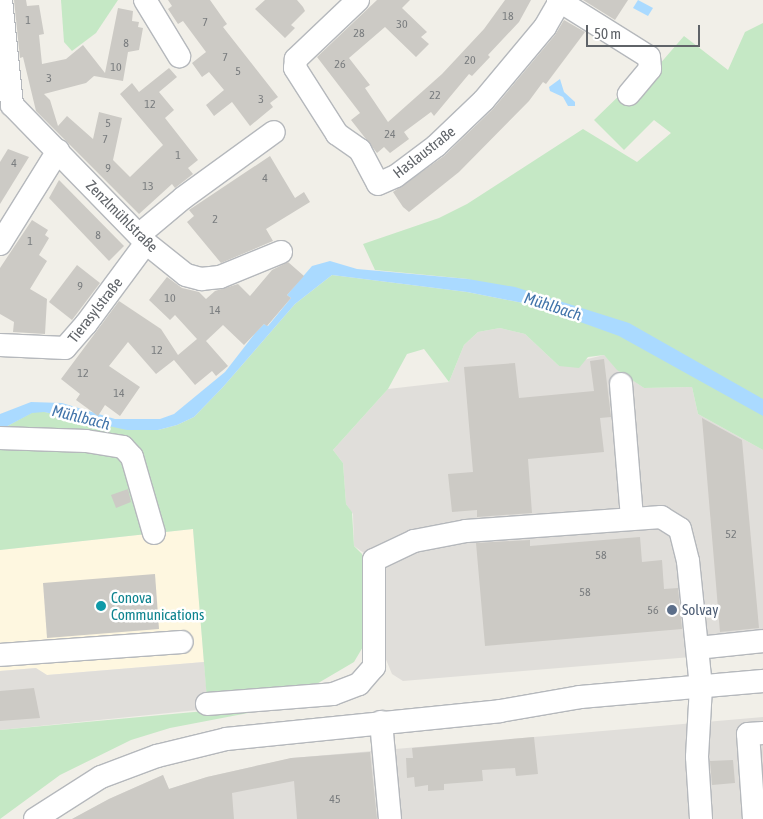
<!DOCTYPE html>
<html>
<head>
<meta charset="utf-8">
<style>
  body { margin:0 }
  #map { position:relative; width:763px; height:819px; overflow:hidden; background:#f1efe8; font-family:"Asap Condensed",sans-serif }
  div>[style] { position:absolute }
  .commercial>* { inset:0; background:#fef7e0 }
  .industrial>* { inset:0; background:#e0deda }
  .green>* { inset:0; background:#c5e8c5 }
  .water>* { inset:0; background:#aadaff }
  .building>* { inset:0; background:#cccac5 }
  .roads { filter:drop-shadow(1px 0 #b5b8bc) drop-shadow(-1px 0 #b5b8bc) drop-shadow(0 1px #b5b8bc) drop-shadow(0 -1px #b5b8bc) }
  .minor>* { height:22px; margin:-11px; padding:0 11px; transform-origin:11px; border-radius:11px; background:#fff }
  .dots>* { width:14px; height:14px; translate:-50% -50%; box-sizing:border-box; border:2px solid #fff; border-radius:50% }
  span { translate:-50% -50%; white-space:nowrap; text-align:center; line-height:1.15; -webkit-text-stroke:5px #fff; paint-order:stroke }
  .number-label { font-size:12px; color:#7a7d7f }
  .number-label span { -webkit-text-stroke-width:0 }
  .street-label { font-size:15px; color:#5f6368 }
  .culture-label { font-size:15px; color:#0d838f }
  .left { translate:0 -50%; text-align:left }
  .service-label { font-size:15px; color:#4e5e75 }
  .water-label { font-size:16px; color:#4174aa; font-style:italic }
  .scale { position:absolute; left:586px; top:25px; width:114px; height:22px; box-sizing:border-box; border:2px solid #5f6368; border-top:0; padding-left:6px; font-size:15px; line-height:18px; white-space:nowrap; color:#5f6368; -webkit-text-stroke:4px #fff; paint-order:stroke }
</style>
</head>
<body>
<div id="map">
  <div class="commercial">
    <i style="clip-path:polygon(193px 529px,204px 662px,47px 675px,35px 668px,0 671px,0 550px)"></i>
  </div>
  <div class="industrial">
    <i style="clip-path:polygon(500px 328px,525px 334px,559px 366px,604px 355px,618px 370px,644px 388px,692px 387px,698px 414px,763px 450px,763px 651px,403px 681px,392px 674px,382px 650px,382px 566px,354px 546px,353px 514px,346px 504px,343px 463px,333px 450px,388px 389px,449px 382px,464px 345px,478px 332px)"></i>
    <i style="clip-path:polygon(204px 662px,208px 709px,0 730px,0 671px,36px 668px,47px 675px)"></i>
    <i style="clip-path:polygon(763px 717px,763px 819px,72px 819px,109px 799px,163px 775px,169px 789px,207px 777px,292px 758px)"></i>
  </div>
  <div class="green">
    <i style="clip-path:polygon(61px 0,118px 0,96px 33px,72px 51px,64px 42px)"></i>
    <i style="clip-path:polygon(763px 23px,763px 450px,698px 414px,692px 387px,644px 388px,617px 370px,604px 355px,588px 357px,579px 368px,559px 366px,525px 334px,500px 328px,478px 332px,464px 345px,449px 382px,424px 349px,407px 354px,388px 389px,333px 450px,343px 463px,346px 504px,352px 512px,354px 546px,362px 554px,366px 571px,367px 640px,354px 662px,303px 692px,207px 700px,193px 529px,0 550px,0 430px,33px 412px,45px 412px,95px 423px,158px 430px,177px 425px,194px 417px,223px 387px,295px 304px,332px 275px,467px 292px,533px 305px,468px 279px,375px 270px,363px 244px,439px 218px,467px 204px,583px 129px,637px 162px,671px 133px,654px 120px,624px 150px,594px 120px,625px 90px,632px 96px,684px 36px,728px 70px,745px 32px)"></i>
    <i style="clip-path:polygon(311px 701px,170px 728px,131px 740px,60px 775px,0 819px,0 730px)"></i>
  </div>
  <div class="water">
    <i style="clip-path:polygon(638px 0,653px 8px,648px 16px,633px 8px)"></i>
    <i style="clip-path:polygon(560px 79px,564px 92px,575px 102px,575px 106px,568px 106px,563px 97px,550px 91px,549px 87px)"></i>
    <i style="clip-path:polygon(330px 261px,357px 269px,468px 279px,515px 287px,629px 323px,763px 399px,763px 416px,619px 336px,533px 305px,467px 292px,332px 275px,295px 304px,223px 387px,194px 417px,177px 425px,158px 430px,127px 430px,44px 412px,32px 413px,0 430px,0 414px,31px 402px,62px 403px,115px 419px,160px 419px,174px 414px,225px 372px,256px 332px,264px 324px,268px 326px,291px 298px,287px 295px,312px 266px)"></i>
  </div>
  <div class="building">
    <i style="clip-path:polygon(14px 0,26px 0,27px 6px,39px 5px,44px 34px,39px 35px,42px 64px,66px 59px,83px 45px,105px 73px,118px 8px,133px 11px,132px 21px,139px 22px,138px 27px,143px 28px,139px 50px,128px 52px,123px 81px,94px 76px,86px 83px,44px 94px,50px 100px,58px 126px,67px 116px,93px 139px,99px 112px,122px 118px,113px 160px,130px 177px,163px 145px,120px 94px,132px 83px,139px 92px,169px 68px,177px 77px,159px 92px,174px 110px,165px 118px,198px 160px,188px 168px,193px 174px,175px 188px,172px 184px,139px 214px,36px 111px,23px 57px,20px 58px)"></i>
    <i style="clip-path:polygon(168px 0,210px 0,227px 24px,223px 27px,278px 97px,270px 103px,273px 107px,250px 126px,232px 102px,214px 116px,206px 105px,224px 90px,209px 72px,202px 77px,192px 63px,206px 52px,183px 21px,178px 24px,168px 9px,172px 6px)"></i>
    <i style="clip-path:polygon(265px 0,297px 0,303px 7px,305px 11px,291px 25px,295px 28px,285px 38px,255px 9px)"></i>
    <i style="clip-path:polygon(377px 0,410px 0,402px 8px,427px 32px,421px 37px,429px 44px,416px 57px,385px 27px,349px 58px,370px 85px,365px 88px,388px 122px,442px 74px,484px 29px,505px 0,531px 0,519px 22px,488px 55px,490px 57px,472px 76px,469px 74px,434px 116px,431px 112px,404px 132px,409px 139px,390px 153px,384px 147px,377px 153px,351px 120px,360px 113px,317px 57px)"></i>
    <i style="clip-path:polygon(583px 0,628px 0,615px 20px)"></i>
    <i style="clip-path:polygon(564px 20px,585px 32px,546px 84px,543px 82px,529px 101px,459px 172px,409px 212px,403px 207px,393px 192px,444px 156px,493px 109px,555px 35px)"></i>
    <i style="clip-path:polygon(8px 149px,29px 157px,0 204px,0 162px)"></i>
    <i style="clip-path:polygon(270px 156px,295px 198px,304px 192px,310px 202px,266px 229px,273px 241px,221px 263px,187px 222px,194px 216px,189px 210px)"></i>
    <i style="clip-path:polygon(59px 180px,124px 246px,109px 261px,49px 198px)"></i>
    <i style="clip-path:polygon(32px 220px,48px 230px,45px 235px,49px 238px,39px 255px,47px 261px,30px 289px,47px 299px,45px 334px,13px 332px,14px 322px,0 314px,0 268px)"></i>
    <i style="clip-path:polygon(288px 262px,304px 276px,287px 295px,291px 298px,267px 326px,264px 324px,244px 345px,223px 325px,206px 341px,228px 366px,216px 376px,212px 371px,195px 385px,174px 360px,156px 374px,128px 342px,109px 366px,140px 387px,120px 416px,105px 405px,98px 416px,76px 400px,80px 394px,61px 379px,119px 301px,161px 329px,178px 355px,197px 339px,175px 315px,170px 320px,149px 300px,167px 277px,182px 288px,199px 292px,206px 299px,215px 291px,238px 284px,250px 296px,272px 270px)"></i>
    <i style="clip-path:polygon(77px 265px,100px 283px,72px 320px,49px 302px)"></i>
    <i style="clip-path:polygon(604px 359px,611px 417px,600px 418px,604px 452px,528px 459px,532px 513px,477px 517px,477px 510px,452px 512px,448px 474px,473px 472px,464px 367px,515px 363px,519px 398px,594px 391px,590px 361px)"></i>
    <i style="clip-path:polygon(702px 418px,742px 440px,759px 628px,720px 632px)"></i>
    <i style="clip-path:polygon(128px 489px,131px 502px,116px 508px,111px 495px)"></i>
    <i style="clip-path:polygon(640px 537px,642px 562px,662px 560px,664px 589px,678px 588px,682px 629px,485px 646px,476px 543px,530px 540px,530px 546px)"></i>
    <i style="clip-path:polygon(155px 574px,159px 629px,47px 638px,43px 583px)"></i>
    <i style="clip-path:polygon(34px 688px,40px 718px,0 721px,0 691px)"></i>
    <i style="clip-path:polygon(534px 737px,538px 774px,516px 776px,515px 768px,482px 770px,483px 781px,444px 784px,444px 790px,428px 791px,428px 785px,415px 787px,414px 777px,407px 778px,406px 758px,413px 758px,412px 748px)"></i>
    <i style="clip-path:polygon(370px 752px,377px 819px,297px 819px,294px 781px,232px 793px,234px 819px,72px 819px,109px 799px,163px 775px,169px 789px,207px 777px,291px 758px)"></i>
    <i style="clip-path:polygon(733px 760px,735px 783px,712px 785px,710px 761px)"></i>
  </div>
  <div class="roads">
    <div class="minor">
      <i style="left:1px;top:0;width:106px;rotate:84deg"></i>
      <i style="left:12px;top:105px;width:192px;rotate:45.8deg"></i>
      <i style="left:146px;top:243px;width:51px;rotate:38.7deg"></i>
      <i style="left:186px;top:275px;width:16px;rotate:15deg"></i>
      <i style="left:201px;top:279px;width:19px;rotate:-6deg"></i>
      <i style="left:220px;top:277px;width:66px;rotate:-22.3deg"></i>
      <i style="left:145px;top:0;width:66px;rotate:58.7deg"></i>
      <i style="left:358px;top:0;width:86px;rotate:136.4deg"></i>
      <i style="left:296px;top:59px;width:9px;rotate:96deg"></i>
      <i style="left:295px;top:68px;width:78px;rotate:57.5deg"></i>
      <i style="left:337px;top:134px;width:28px;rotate:35deg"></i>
      <i style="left:360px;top:150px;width:38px;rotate:62deg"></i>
      <i style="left:378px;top:184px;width:20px;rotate:-24deg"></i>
      <i style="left:396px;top:176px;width:50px;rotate:-36.9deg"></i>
      <i style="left:436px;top:146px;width:66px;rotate:-43.8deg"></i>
      <i style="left:484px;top:100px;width:95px;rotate:-50.1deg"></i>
      <i style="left:545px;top:27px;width:30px;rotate:-60deg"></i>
      <i style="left:558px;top:0;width:107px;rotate:32.1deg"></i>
      <i style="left:649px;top:57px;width:12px;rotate:85deg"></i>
      <i style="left:650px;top:69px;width:33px;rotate:130deg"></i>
      <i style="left:140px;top:234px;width:56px;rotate:-39.9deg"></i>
      <i style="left:183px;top:198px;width:112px;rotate:-36deg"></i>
      <i style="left:0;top:244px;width:110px;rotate:-58.1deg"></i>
      <i style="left:0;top:345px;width:65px;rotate:2.6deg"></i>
      <i style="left:65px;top:348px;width:32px;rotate:-49deg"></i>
      <i style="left:86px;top:324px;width:101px;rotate:-53.5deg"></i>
      <i style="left:621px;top:384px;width:135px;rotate:85.3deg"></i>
      <i style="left:0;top:438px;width:86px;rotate:2deg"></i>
      <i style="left:86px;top:441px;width:37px;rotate:9deg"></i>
      <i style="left:123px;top:447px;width:13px;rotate:48deg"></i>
      <i style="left:132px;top:457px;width:79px;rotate:73.9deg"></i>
      <i style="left:698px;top:648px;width:65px;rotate:-6.1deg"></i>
      <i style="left:0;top:655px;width:182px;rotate:-4.1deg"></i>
      <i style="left:207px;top:704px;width:126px;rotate:-4.5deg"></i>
      <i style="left:333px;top:694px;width:28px;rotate:-21deg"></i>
      <i style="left:359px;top:684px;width:23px;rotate:-49deg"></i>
      <i style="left:374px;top:667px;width:107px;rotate:-90deg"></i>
      <i style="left:374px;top:560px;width:44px;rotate:-25.4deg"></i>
      <i style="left:414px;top:541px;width:53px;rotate:-10.9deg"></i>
      <i style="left:466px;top:531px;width:196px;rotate:-4.1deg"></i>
      <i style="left:661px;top:517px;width:22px;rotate:32deg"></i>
      <i style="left:680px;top:529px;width:33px;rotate:76deg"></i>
      <i style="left:688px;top:561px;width:127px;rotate:84.1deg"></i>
      <i style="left:701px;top:687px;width:70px;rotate:93.3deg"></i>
      <i style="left:697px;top:757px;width:62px;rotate:86.3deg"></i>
      <i style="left:381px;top:722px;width:97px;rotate:84.7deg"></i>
      <i style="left:35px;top:819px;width:78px;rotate:-32.5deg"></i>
      <i style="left:101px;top:777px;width:60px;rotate:-20.6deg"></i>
      <i style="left:157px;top:756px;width:71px;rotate:-13.8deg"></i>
      <i style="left:226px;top:739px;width:275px;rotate:-5.8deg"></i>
      <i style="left:500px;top:711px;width:81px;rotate:-9.9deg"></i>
      <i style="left:580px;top:697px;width:184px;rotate:-5deg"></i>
      <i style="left:754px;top:819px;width:85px;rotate:-94deg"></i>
      <i style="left:748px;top:734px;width:15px;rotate:-4deg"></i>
    </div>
  </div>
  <div class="dots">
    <i style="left:101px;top:606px;background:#0f9aa8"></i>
    <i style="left:672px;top:610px;background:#5c6f8a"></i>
  </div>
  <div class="number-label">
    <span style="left:508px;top:17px">18</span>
    <span style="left:28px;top:21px">1</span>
    <span style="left:205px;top:23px">7</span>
    <span style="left:402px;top:25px">30</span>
    <span style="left:359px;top:34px">28</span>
    <span style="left:126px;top:44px">8</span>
    <span style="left:225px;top:58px">7</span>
    <span style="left:470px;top:61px">20</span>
    <span style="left:340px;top:65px">26</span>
    <span style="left:116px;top:68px">10</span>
    <span style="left:238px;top:72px">5</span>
    <span style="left:49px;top:79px">3</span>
    <span style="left:435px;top:96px">22</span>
    <span style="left:261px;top:100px">3</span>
    <span style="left:150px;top:105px">12</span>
    <span style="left:108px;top:124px">5</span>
    <span style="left:390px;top:135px">24</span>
    <span style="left:105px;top:140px">7</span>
    <span style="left:178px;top:156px">1</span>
    <span style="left:14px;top:164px">4</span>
    <span style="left:108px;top:169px">9</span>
    <span style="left:265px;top:179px">4</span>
    <span style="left:148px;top:187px">13</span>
    <span style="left:215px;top:220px">2</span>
    <span style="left:98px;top:236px">8</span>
    <span style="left:30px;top:242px">1</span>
    <span style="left:80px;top:287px">9</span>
    <span style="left:170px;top:299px">10</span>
    <span style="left:215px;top:311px">14</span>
    <span style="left:157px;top:351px">12</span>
    <span style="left:83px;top:374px">12</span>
    <span style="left:119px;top:394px">14</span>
    <span style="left:731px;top:535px">52</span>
    <span style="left:601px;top:556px">58</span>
    <span style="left:585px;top:593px">58</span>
    <span style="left:653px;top:611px">56</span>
    <span style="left:335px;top:800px">45</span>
  </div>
  <div class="street-label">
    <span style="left:424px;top:152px;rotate:-38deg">Haslaustraße</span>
    <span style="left:122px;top:216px;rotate:45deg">Zenzlmühlstraße</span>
    <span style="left:95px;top:310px;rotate:-52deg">Tierasylstraße</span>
  </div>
  <div class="culture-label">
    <span class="left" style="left:111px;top:606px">Conova<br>Communications</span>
  </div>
  <div class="service-label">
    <span class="left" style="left:682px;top:610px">Solvay</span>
  </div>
  <div class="water-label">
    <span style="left:553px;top:306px;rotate:18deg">Mühlbach</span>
    <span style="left:81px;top:417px;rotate:14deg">Mühlbach</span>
  </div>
  <div class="scale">50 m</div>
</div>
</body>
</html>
